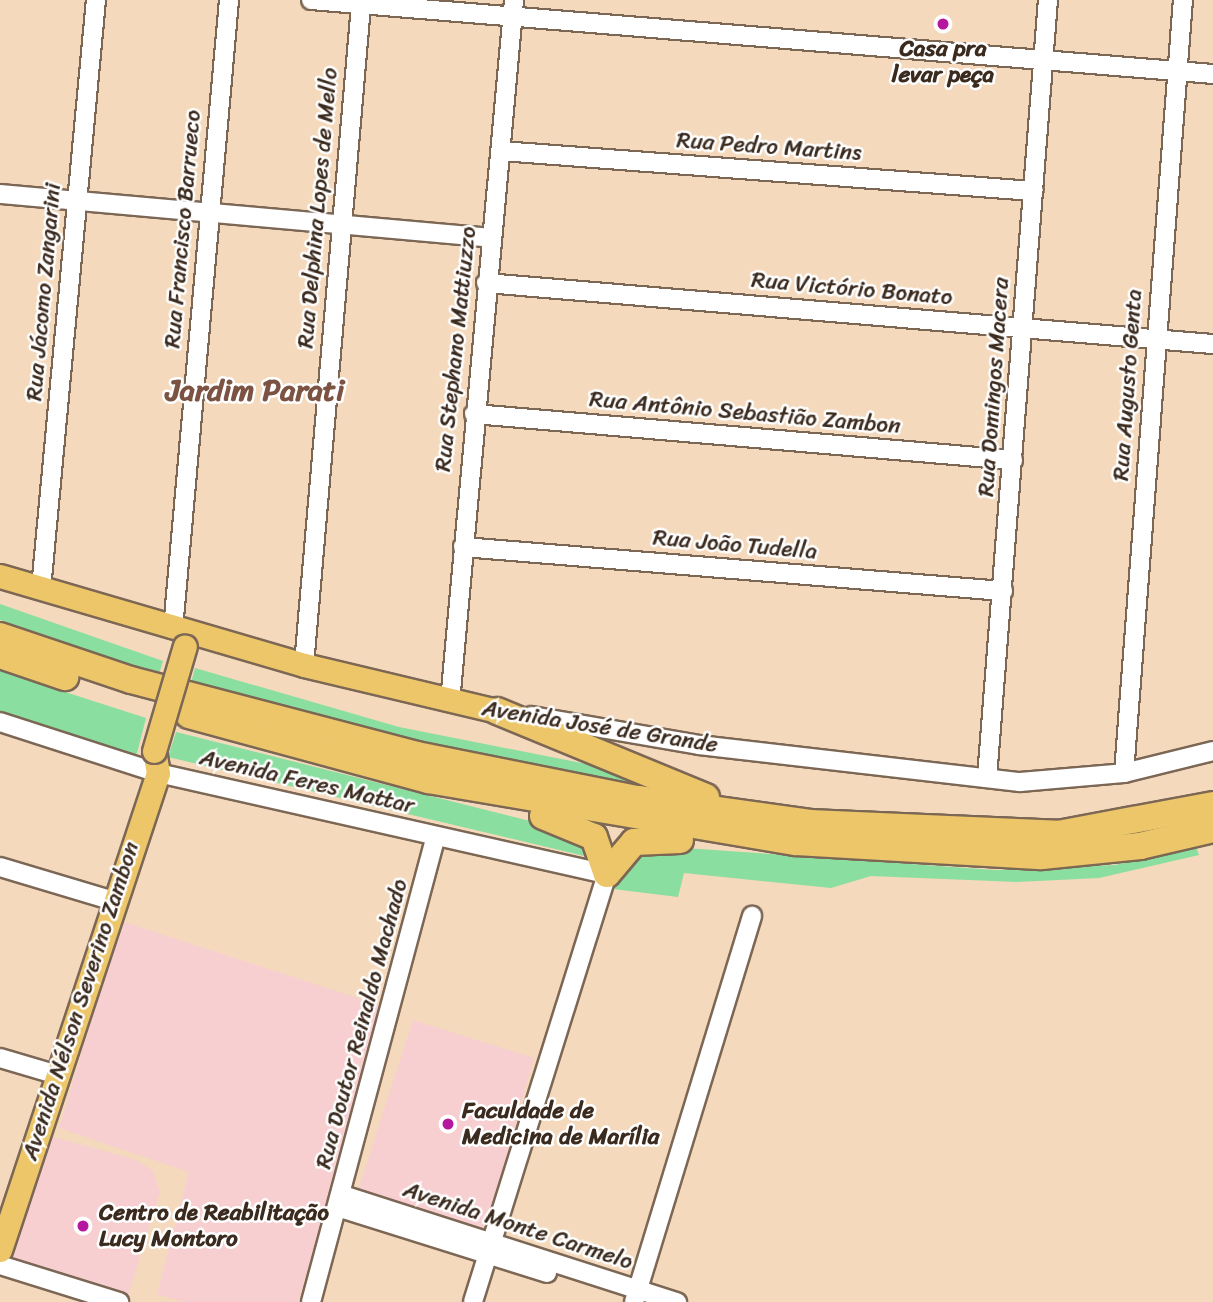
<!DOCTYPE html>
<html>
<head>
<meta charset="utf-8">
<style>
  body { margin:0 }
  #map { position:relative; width:1213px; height:1302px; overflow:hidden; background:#f4d9bc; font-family:Sriracha,sans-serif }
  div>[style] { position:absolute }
  .built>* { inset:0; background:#f7cfd1 }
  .green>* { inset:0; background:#8ade9f }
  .roads { filter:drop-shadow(2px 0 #7c6755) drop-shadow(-2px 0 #7c6755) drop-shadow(0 2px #7c6755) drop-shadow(0 -2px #7c6755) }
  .minor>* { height:18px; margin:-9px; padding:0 9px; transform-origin:9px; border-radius:9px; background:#fff }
  .major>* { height:23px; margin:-11.5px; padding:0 11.5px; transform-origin:11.5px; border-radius:11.5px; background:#ecc669 }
  .highway>* { height:26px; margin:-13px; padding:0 13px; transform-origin:13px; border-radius:13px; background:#ecc669 }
  .bridges { filter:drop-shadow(2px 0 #7c6755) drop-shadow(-2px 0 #7c6755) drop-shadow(0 2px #7c6755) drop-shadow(0 -2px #7c6755) }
  .major-bridge>* { height:23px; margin:-11.5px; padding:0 11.5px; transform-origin:11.5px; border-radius:11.5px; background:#ecc669 }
  .dots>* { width:19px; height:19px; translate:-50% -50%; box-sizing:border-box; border:4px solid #fff; border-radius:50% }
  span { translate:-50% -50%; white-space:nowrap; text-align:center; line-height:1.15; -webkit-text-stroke:5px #fff; paint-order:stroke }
  .poi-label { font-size:23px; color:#3b2a1e; font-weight:700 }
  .left { translate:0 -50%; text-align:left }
  .street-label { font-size:23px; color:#3b2a1e }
  .district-label { font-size:30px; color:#7c5343; font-weight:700 }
</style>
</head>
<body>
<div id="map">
  <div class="built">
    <i style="clip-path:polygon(121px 921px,385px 1007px,298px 1302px,183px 1302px,157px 1294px,189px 1172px,59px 1128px)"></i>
    <i style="clip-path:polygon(413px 1020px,534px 1058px,486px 1229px,358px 1190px)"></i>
    <i style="clip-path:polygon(46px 1135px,137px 1160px,153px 1171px,160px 1192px,128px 1296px,6px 1260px)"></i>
  </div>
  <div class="green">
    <i style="clip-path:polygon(0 604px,163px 661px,159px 674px,0 620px)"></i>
    <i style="clip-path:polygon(195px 668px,399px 727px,627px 772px,661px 789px,391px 735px,191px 683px)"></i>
    <i style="clip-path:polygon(0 671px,146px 718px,137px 753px,132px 757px,0 717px)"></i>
    <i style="clip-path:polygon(176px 732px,574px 832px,597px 859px,168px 757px)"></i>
    <i style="clip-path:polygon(657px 846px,995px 870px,1115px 865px,1196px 847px,1199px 855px,1099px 878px,1017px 882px,871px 876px,831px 888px,684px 873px,678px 897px,613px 889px,626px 859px)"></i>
  </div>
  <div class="roads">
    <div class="minor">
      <i style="left:311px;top:0;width:905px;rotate:4.69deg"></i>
      <i style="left:501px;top:151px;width:534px;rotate:4.3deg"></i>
      <i style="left:0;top:194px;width:493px;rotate:5.1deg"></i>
      <i style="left:486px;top:283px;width:730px;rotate:4.8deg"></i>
      <i style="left:474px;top:414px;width:541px;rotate:4.88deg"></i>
      <i style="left:463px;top:547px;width:542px;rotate:4.66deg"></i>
      <i style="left:41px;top:589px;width:592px;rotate:-84.67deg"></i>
      <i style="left:173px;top:629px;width:631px;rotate:-84.91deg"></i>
      <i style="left:304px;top:665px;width:662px;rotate:-85.06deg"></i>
      <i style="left:450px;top:702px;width:705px;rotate:-84.79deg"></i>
      <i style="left:531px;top:716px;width:170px;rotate:9.8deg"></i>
      <i style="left:699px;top:745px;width:323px;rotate:6.6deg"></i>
      <i style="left:1020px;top:782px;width:104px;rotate:-4.9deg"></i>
      <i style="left:1124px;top:773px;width:92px;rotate:-13.9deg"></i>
      <i style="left:0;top:722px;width:166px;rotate:17.9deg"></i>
      <i style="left:158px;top:773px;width:460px;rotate:12.7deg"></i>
      <i style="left:607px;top:874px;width:448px;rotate:107.4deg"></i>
      <i style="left:1124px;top:773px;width:775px;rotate:-85.64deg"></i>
      <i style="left:987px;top:778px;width:780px;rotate:-85.52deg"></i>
      <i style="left:0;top:867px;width:118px;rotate:16.7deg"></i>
      <i style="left:0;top:1058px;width:56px;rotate:16.5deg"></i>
      <i style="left:343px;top:1195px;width:351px;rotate:17.8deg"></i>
      <i style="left:340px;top:1208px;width:217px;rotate:17.4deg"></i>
      <i style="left:0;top:1265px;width:125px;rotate:17.3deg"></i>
      <i style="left:311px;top:1302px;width:480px;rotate:-75deg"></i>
      <i style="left:634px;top:1302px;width:404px;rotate:-73deg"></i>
    </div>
    <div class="major">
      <i style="left:0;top:576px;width:317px;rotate:16.3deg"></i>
      <i style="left:304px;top:665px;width:198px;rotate:13.4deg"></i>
      <i style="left:0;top:1250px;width:502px;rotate:-71.67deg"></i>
      <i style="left:158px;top:773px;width:22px;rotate:-100deg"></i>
    </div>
    <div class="highway">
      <i style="left:0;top:636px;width:138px;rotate:18.6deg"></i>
      <i style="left:131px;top:680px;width:296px;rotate:14.7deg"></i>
      <i style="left:417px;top:755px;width:225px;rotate:11.3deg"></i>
      <i style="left:638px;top:799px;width:174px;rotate:7.9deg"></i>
      <i style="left:810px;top:823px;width:248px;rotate:2.5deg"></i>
      <i style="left:1058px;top:834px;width:158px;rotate:-10.6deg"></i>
      <i style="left:0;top:655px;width:69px;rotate:18.7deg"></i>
      <i style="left:497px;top:711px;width:226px;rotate:22.4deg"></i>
      <i style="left:189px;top:715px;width:248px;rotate:15.2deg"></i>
      <i style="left:428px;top:780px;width:373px;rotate:9.6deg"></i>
      <i style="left:796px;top:842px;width:246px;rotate:3.3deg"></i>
      <i style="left:1042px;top:856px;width:99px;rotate:-5.8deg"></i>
      <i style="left:1140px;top:846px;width:75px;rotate:-13.1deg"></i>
      <i style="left:543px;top:816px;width:55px;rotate:22.4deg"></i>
      <i style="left:594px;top:837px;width:39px;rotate:71deg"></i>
      <i style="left:607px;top:874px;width:42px;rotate:-49.8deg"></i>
      <i style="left:634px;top:842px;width:46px;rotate:-2.5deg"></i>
    </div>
  </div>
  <div class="bridges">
    <div class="major-bridge">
      <i style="left:154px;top:751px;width:109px;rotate:-73.6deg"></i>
    </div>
  </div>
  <div class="dots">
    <i style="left:943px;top:24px;background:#b5179e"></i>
    <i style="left:448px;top:1124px;background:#b5179e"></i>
    <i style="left:83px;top:1226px;background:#b5179e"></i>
  </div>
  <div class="poi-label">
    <span style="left:943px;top:62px">Casa pra<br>levar peça</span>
    <span class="left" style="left:462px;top:1124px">Faculdade de<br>Medicina de Marília</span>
    <span class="left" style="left:99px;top:1226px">Centro de Reabilitação<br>Lucy Montoro</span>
  </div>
  <div class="street-label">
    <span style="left:769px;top:147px;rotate:4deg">Rua Pedro Martins</span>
    <span style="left:318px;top:208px;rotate:-85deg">Rua Delphina Lopes de Mello</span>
    <span style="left:183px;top:229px;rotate:-85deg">Rua Francisco Barrueco</span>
    <span style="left:852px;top:289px;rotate:5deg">Rua Victório Bonato</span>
    <span style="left:44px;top:292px;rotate:-85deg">Rua Jácomo Zangarini</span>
    <span style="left:456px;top:349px;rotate:-84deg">Rua Stephano Mattiuzzo</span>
    <span style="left:1128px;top:385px;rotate:-86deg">Rua Augusto Genta</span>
    <span style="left:994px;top:387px;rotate:-86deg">Rua Domingos Macera</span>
    <span style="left:745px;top:413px;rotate:5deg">Rua Antônio Sebastião Zambon</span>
    <span style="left:735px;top:545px;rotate:5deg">Rua João Tudella</span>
    <span style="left:600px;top:727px;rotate:9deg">Avenida José de Grande</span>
    <span style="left:307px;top:782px;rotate:13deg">Avenida Feres Mattar</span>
    <span style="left:81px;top:1001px;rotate:-72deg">Avenida Nélson Severino Zambon</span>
    <span style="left:362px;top:1024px;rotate:-75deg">Rua Doutor Reinaldo Machado</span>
    <span style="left:518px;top:1226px;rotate:18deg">Avenida Monte Carmelo</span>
  </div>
  <div class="district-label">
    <span style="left:255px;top:390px">Jardim Parati</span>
  </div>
</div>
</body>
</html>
